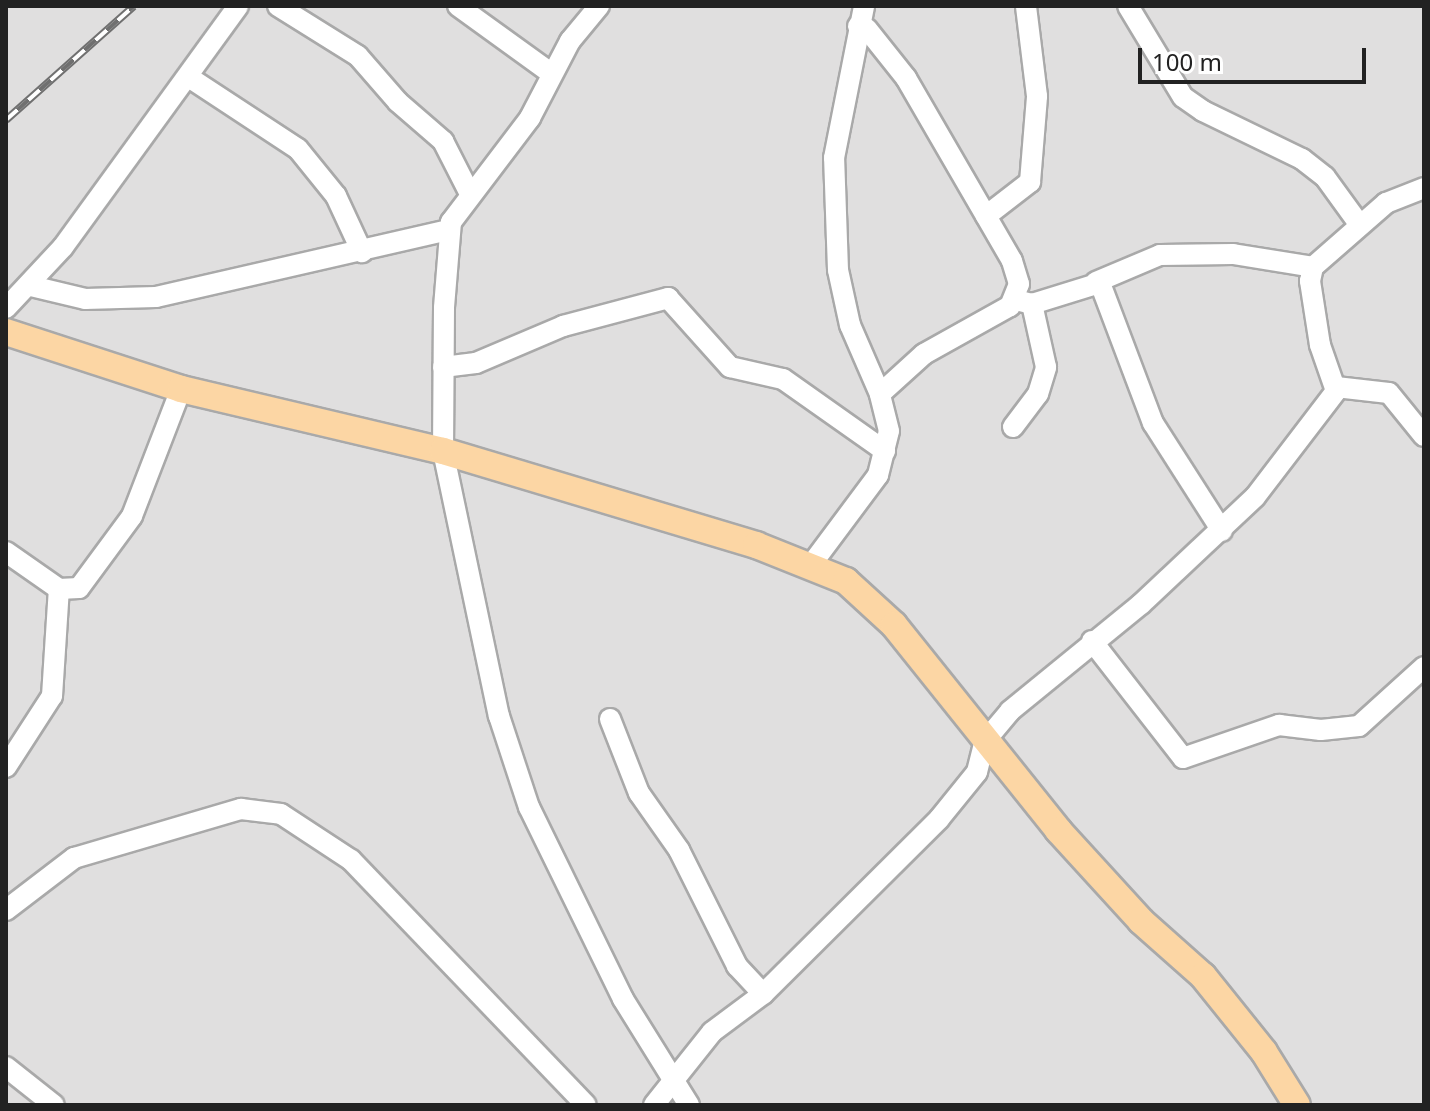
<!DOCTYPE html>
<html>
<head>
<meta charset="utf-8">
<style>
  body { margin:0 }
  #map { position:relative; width:1430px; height:1111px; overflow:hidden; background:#f2efe9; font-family:"Noto Sans",sans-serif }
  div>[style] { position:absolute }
  .residential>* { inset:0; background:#e0dfdf }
  .roads { filter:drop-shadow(2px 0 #a9a9a9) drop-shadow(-2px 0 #a9a9a9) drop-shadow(0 2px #a9a9a9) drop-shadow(0 -2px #a9a9a9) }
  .minor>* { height:20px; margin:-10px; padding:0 10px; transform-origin:10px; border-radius:10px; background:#fff }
  .major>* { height:26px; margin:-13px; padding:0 13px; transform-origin:13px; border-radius:13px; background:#fcd6a4 }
  .rail>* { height:8px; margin-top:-4px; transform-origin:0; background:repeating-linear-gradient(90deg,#fff 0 15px,#707070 0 30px); box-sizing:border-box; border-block:2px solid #707070 }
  span { translate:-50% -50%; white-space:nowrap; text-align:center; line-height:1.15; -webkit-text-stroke:6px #fff; paint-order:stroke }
  .frame { position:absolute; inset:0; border:8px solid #222; pointer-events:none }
  .scale { position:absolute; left:1138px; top:48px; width:228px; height:36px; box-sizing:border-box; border:4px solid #222; border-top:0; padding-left:10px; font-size:24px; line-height:28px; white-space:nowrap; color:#222; -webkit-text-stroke:6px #fff; paint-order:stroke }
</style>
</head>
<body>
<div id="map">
  <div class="residential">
    <i style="clip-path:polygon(6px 6px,1424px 6px,1424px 1105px,6px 1105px)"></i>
  </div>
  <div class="roads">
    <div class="minor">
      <i style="left:278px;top:6px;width:94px;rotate:32deg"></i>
      <i style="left:358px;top:56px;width:61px;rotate:49deg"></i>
      <i style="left:398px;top:102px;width:60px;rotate:40.9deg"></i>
      <i style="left:443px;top:141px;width:57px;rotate:63deg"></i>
      <i style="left:458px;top:6px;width:115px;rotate:35.8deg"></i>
      <i style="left:599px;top:6px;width:45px;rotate:129.6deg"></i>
      <i style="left:570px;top:41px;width:87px;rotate:117.5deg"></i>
      <i style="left:530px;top:118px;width:131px;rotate:127.2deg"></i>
      <i style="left:451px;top:222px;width:86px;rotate:94.7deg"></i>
      <i style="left:444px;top:308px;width:143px;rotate:90.4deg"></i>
      <i style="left:443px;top:451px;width:271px;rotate:78.1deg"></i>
      <i style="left:499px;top:716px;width:96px;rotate:71.8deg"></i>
      <i style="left:529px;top:807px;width:214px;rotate:63.9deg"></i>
      <i style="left:623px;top:999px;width:125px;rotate:58.1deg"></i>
      <i style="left:1128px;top:6px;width:106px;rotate:58.9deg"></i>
      <i style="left:1183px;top:97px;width:24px;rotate:35deg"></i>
      <i style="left:1203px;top:111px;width:110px;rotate:25.9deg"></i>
      <i style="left:1302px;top:159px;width:29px;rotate:38deg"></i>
      <i style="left:1325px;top:177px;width:58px;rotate:54.1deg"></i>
      <i style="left:858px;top:26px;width:9px;rotate:18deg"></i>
      <i style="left:867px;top:29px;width:63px;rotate:51.5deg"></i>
      <i style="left:906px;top:78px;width:211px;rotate:59.9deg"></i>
      <i style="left:1012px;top:261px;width:24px;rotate:73deg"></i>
      <i style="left:1019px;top:284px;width:24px;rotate:112deg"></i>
      <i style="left:1010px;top:306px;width:98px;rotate:150.8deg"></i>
      <i style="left:924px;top:354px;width:59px;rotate:137.7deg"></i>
      <i style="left:190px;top:78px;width:129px;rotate:33.3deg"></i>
      <i style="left:298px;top:149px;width:60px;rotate:51deg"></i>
      <i style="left:336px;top:196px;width:62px;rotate:65.1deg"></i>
      <i style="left:986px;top:216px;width:56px;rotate:-37.7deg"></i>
      <i style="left:1030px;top:182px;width:86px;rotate:-85.3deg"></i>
      <i style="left:1037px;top:96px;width:91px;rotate:-97deg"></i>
      <i style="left:1096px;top:282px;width:69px;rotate:-22.9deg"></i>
      <i style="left:1160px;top:255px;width:73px;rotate:-0.8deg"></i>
      <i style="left:1233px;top:254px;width:81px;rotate:9.2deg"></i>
      <i style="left:31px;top:286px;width:56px;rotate:13.5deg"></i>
      <i style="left:85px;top:299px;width:71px;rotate:-1.6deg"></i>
      <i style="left:156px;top:297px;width:300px;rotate:-12.9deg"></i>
      <i style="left:1016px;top:300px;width:16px;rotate:14deg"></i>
      <i style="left:1032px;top:304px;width:71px;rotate:-17.2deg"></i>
      <i style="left:1100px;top:283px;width:150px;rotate:69.3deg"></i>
      <i style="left:1153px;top:423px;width:128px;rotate:57.4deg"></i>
      <i style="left:6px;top:308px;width:83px;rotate:-46.9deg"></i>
      <i style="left:63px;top:247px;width:298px;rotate:-54deg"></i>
      <i style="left:443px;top:367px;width:33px;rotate:-7deg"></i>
      <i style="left:476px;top:363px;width:95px;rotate:-23deg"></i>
      <i style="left:563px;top:326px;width:109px;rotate:-14.9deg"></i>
      <i style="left:668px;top:298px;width:93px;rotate:48.1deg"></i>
      <i style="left:730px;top:367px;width:54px;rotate:12.8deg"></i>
      <i style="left:783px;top:379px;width:125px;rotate:35.2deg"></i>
      <i style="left:1336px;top:387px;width:53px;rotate:6.5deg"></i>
      <i style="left:1389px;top:393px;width:55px;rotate:50.9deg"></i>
      <i style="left:1013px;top:427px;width:41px;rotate:-52.9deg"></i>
      <i style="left:1038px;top:394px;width:28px;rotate:-73deg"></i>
      <i style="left:1046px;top:367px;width:65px;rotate:-102.5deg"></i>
      <i style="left:6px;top:552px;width:65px;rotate:34.9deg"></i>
      <i style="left:811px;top:565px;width:112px;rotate:-53.3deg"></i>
      <i style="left:878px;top:475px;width:45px;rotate:-76deg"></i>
      <i style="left:889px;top:431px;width:38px;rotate:-104deg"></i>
      <i style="left:880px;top:394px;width:75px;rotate:-113.5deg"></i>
      <i style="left:850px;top:325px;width:56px;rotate:-102.3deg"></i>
      <i style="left:838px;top:270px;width:112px;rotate:-92deg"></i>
      <i style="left:834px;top:158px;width:155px;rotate:-78.8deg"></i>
      <i style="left:1092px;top:641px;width:148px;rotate:52.1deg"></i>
      <i style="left:1183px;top:758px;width:102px;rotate:-19deg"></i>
      <i style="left:1279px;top:725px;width:42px;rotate:6.8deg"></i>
      <i style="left:1321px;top:730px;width:38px;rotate:-6deg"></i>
      <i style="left:1359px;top:726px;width:88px;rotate:-42.2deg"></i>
      <i style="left:610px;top:719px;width:79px;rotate:68.6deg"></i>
      <i style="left:639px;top:793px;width:70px;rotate:54.9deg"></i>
      <i style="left:679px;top:850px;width:130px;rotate:63.4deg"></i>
      <i style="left:737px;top:966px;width:38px;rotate:47deg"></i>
      <i style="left:6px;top:767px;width:85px;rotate:-57.1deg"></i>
      <i style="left:52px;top:696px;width:107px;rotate:-86.3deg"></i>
      <i style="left:59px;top:589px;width:20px;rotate:-3deg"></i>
      <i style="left:79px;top:588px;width:89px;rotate:-53.6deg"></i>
      <i style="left:132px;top:516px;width:136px;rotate:-68.9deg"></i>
      <i style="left:6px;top:910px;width:86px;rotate:-37.4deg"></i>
      <i style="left:74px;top:858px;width:174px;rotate:-16.4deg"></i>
      <i style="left:241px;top:809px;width:40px;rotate:7.1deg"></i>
      <i style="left:281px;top:814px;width:84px;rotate:33.3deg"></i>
      <i style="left:351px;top:860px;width:339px;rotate:46.2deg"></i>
      <i style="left:6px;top:1067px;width:61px;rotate:38.4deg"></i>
      <i style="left:654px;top:1105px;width:93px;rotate:-51.5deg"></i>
      <i style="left:712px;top:1032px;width:64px;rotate:-36.7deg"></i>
      <i style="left:763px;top:994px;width:248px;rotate:-44.8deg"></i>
      <i style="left:939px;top:819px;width:60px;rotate:-51deg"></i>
      <i style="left:977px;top:772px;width:32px;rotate:-76deg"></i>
      <i style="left:985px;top:741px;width:39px;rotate:-50deg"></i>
      <i style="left:1010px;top:711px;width:169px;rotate:-39.2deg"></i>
      <i style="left:1141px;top:604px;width:156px;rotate:-43.2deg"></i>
      <i style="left:1255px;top:497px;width:133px;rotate:-52.6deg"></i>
      <i style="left:1336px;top:391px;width:49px;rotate:-109.2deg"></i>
      <i style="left:1320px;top:345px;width:65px;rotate:-98.9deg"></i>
      <i style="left:1310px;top:281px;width:14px;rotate:-78deg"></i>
      <i style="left:1313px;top:267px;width:97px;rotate:-41.2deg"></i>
      <i style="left:1386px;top:203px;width:41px;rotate:-21.5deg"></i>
    </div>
    <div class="major">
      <i style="left:6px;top:332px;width:184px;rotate:18deg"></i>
      <i style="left:181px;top:389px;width:269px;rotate:13.3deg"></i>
      <i style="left:443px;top:451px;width:327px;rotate:16.7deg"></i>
      <i style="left:756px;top:545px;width:97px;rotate:21.8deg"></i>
      <i style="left:846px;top:581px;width:65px;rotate:42.5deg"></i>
      <i style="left:894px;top:625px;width:263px;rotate:51.3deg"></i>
      <i style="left:1058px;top:830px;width:123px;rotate:47.6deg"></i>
      <i style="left:1141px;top:921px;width:83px;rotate:41.6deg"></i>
      <i style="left:1203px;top:976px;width:97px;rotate:51.2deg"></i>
      <i style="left:1264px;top:1052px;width:62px;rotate:58.1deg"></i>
    </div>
  </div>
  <div class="rail">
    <i style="left:6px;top:120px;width:171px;rotate:-41.7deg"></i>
  </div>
  <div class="frame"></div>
  <div class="scale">100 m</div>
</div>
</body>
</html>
